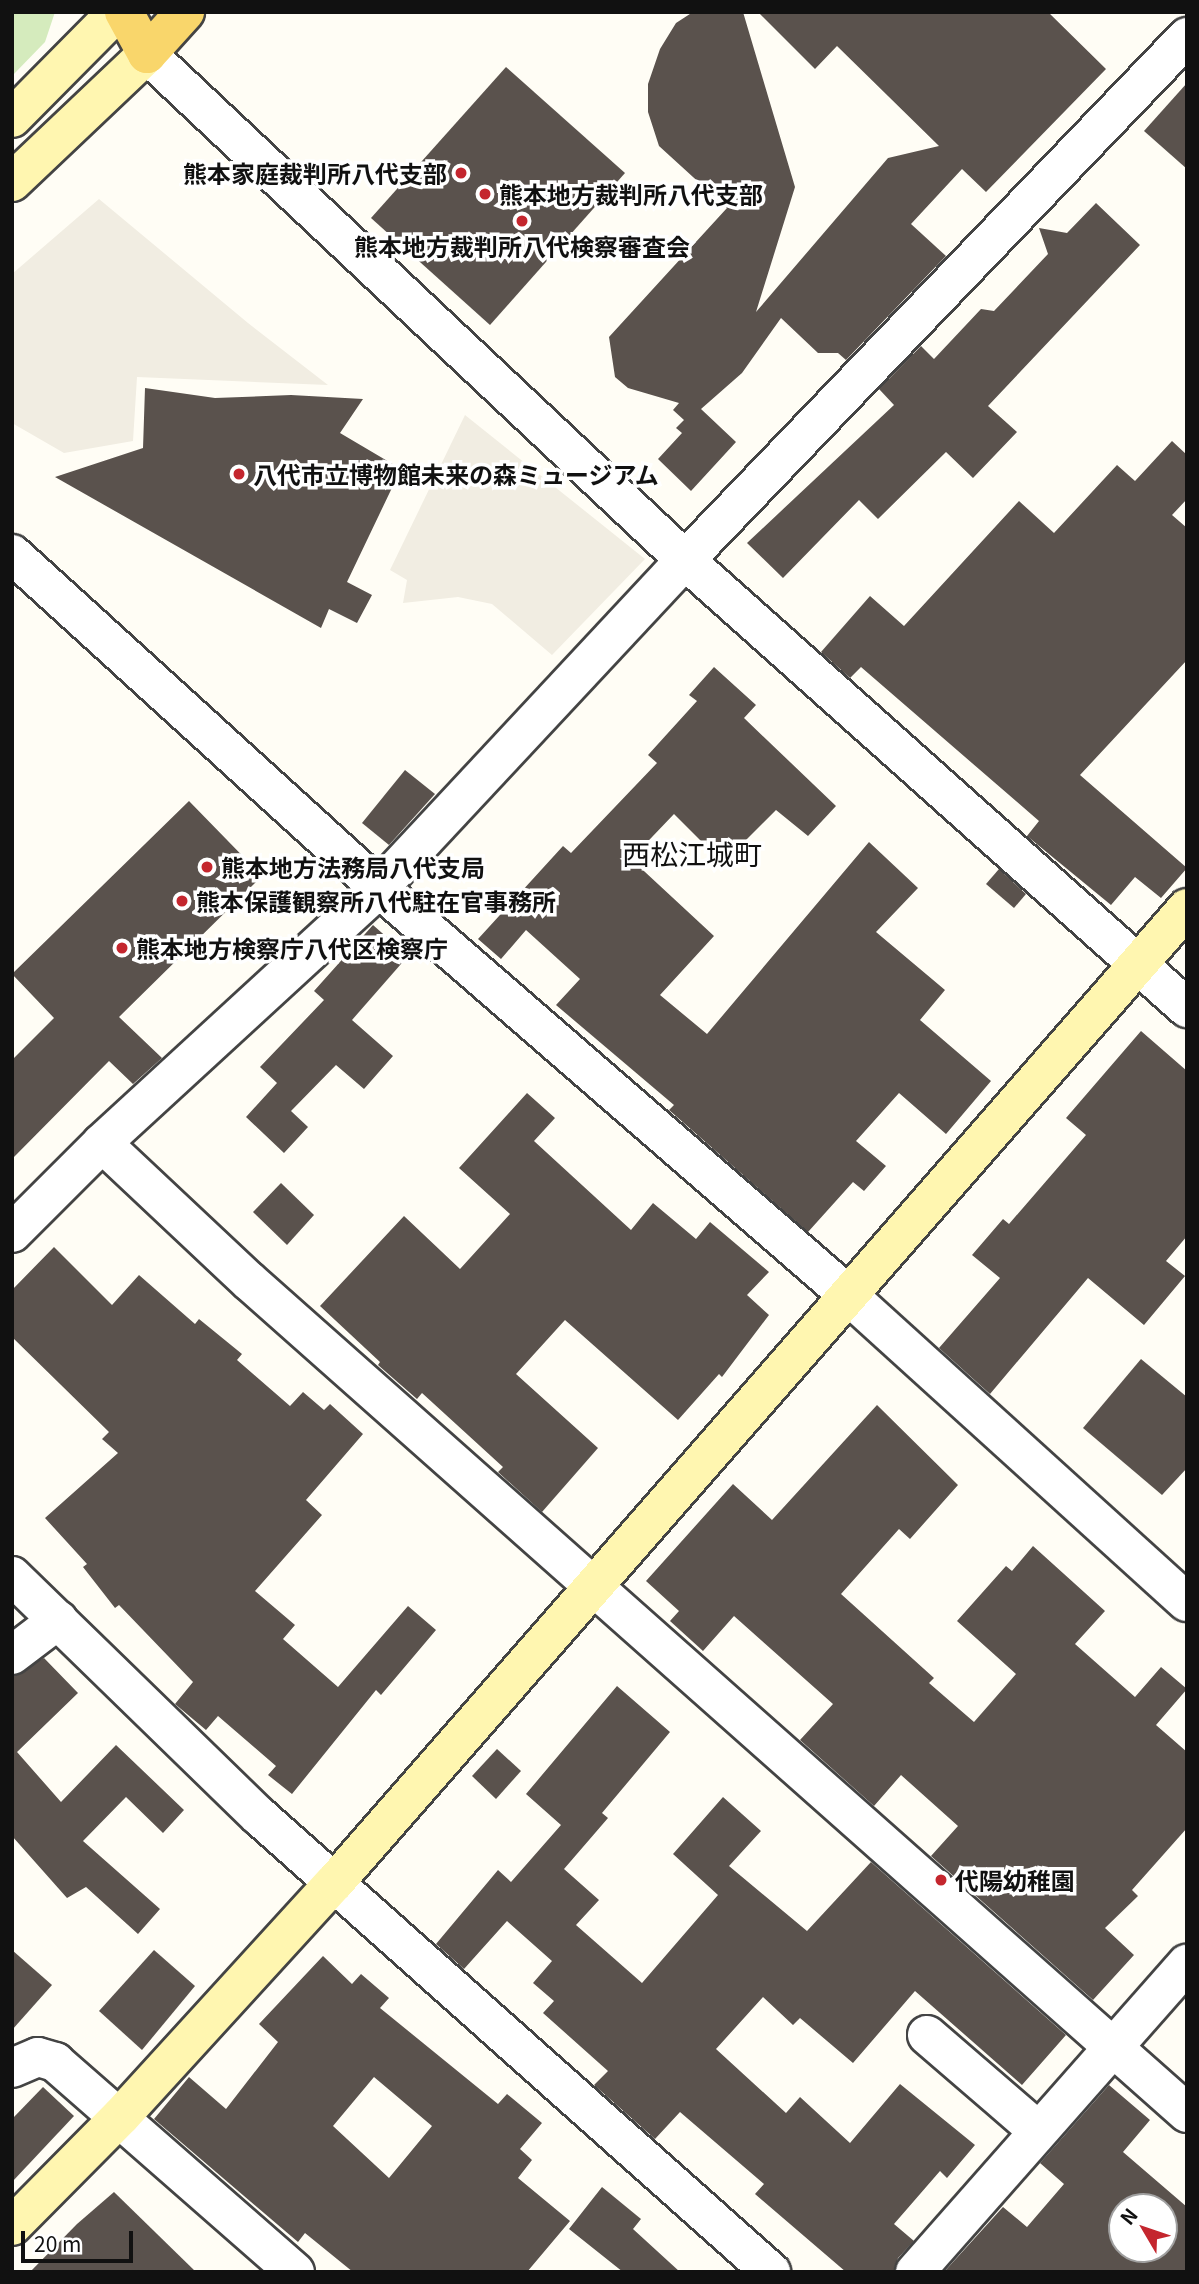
<!DOCTYPE html>
<html>
<head>
<meta charset="utf-8">
<style>
  body { margin:0 }
  #map { position:relative; width:1199px; height:2284px; overflow:hidden; background:#fffdf5; font-family:Georgia,"Noto Sans JP",serif }
  div>[style] { position:absolute }
  .green>* { inset:0; background:#d5ebbd }
  .plaza>* { inset:0; background:#f1ede2 }
  .building>* { inset:0; background:#5a524d }
  .roads { filter:drop-shadow(2px 0 #444) drop-shadow(-2px 0 #444) drop-shadow(0 2px #444) drop-shadow(0 -2px #444) }
  .street>* { height:38px; margin:-19px; padding:0 19px; transform-origin:19px; border-radius:19px; background:#fff }
  .secondary>* { height:38px; margin:-19px; padding:0 19px; transform-origin:19px; border-radius:19px; background:#fff6b0 }
  .primary>* { height:38px; margin:-19px; padding:0 19px; transform-origin:19px; border-radius:19px; background:#f9d66b }
  .dots>* { width:19px; height:19px; translate:-50% -50%; box-sizing:border-box; border:4px solid #fff; border-radius:50% }
  span { translate:-50% -50%; white-space:nowrap; text-align:center; line-height:1.15; -webkit-text-stroke:7px #fff; paint-order:stroke }
  .poi-label { font-size:24px; color:#111; font-weight:700 }
  .right { translate:-100% -50%; text-align:right }
  .left { translate:0 -50%; text-align:left }
  .quarter-label { font-size:28px; color:#111 }
  .frame { position:absolute; inset:0; border:14px solid #111; pointer-events:none }
  .north { position:absolute; left:1108px; top:2193px; width:70px; height:70px; box-sizing:border-box; background:#fff; border:2px solid #a0a0a0; border-radius:50%; rotate:309deg; font-size:19px; font-weight:700; line-height:28px; text-align:center; color:#111 }
  .north::after { content:''; display:block; margin:auto; width:24px; height:32px; background:#c4262e; clip-path:polygon(50% 0,100% 100%,50% 72%,0 100%) }
  .scale { position:absolute; left:21px; top:2231px; width:112px; height:32px; box-sizing:border-box; border:4px solid #111; border-top:0; padding-left:9px; font-size:21px; line-height:24px; white-space:nowrap; color:#111; -webkit-text-stroke:5px #fff; paint-order:stroke }
</style>
</head>
<body>
<div id="map">
  <div class="green">
    <i style="clip-path:polygon(12px 12px,55px 12px,45px 42px,12px 76px)"></i>
  </div>
  <div class="plaza">
    <i style="clip-path:polygon(99px 199px,248px 323px,328px 385px,137px 377px,133px 441px,64px 453px,12px 423px,12px 274px)"></i>
    <i style="clip-path:polygon(465px 415px,645px 559px,552px 655px,492px 604px,458px 597px,403px 603px,407px 580px,390px 570px)"></i>
  </div>
  <div class="building">
    <i style="clip-path:polygon(693px 12px,743px 12px,795px 187px,756px 312px,888px 158px,939px 146px,837px 46px,815px 69px,758px 12px,1048px 12px,1106px 69px,986px 192px,962px 169px,911px 224px,946px 256px,846px 360px,838px 353px,818px 353px,781px 318px,742px 373px,701px 409px,736px 442px,691px 491px,658px 459px,682px 433px,676px 428px,684px 420px,673px 410px,679px 403px,628px 388px,615px 377px,609px 337px,727px 208px,659px 146px,648px 112px,648px 84px,660px 49px,676px 23px)"></i>
    <i style="clip-path:polygon(506px 67px,625px 173px,490px 325px,371px 218px)"></i>
    <i style="clip-path:polygon(1187px 83px,1187px 169px,1144px 131px)"></i>
    <i style="clip-path:polygon(1096px 203px,1140px 245px,988px 406px,1017px 432px,973px 478px,946px 452px,878px 519px,859px 500px,783px 578px,747px 543px,894px 405px,879px 389px,921px 346px,934px 359px,981px 309px,994px 311px,1048px 254px,1039px 228px,1067px 233px)"></i>
    <i style="clip-path:polygon(145px 388px,215px 398px,291px 395px,363px 399px,340px 433px,401px 469px,347px 582px,372px 595px,357px 623px,329px 609px,321px 628px,55px 477px,143px 448px)"></i>
    <i style="clip-path:polygon(1172px 441px,1187px 455px,1187px 499px,1172px 515px,1187px 528px,1187px 660px,1080px 775px,1187px 868px,1161px 898px,1135px 877px,1111px 905px,1027px 836px,1039px 821px,861px 667px,850px 678px,821px 652px,870px 596px,904px 626px,1019px 501px,1054px 533px,1117px 465px,1135px 481px)"></i>
    <i style="clip-path:polygon(714px 667px,756px 705px,744px 718px,836px 806px,808px 836px,776px 810px,723px 863px,674px 814px,631px 859px,714px 936px,660px 995px,707px 1034px,869px 842px,918px 888px,876px 932px,945px 990px,920px 1020px,991px 1081px,946px 1134px,899px 1093px,856px 1141px,886px 1166px,864px 1191px,853px 1182px,808px 1232px,669px 1110px,674px 1105px,556px 1005px,580px 979px,526px 930px,501px 959px,478px 939px,563px 846px,571px 853px,657px 763px,648px 755px,697px 701px,689px 695px)"></i>
    <i style="clip-path:polygon(405px 770px,435px 794px,389px 845px,362px 823px)"></i>
    <i style="clip-path:polygon(189px 801px,262px 876px,119px 1017px,162px 1058px,133px 1084px,109px 1061px,12px 1159px,12px 1060px,54px 1018px,12px 974px)"></i>
    <i style="clip-path:polygon(999px 869px,1026px 894px,1014px 908px,986px 884px)"></i>
    <i style="clip-path:polygon(373px 925px,408px 956px,352px 1020px,393px 1056px,364px 1089px,336px 1065px,291px 1111px,308px 1127px,284px 1153px,246px 1117px,277px 1083px,260px 1067px,324px 1000px,314px 991px)"></i>
    <i style="clip-path:polygon(1141px 1031px,1187px 1071px,1187px 1236px,1166px 1261px,1185px 1276px,1144px 1325px,1088px 1278px,990px 1394px,939px 1348px,1000px 1278px,972px 1255px,1003px 1219px,1009px 1224px,1086px 1135px,1066px 1118px)"></i>
    <i style="clip-path:polygon(527px 1093px,555px 1118px,534px 1141px,631px 1230px,653px 1203px,696px 1239px,710px 1222px,769px 1272px,747px 1295px,769px 1315px,722px 1377px,719px 1374px,678px 1420px,565px 1320px,516px 1374px,598px 1448px,542px 1512px,498px 1472px,503px 1467px,422px 1393px,417px 1399px,378px 1365px,380px 1362px,320px 1306px,404px 1216px,460px 1269px,510px 1214px,459px 1168px)"></i>
    <i style="clip-path:polygon(281px 1183px,314px 1215px,287px 1245px,253px 1212px)"></i>
    <i style="clip-path:polygon(54px 1247px,112px 1305px,139px 1275px,195px 1324px,199px 1319px,242px 1354px,237px 1360px,290px 1406px,303px 1392px,324px 1410px,330px 1404px,363px 1434px,306px 1500px,322px 1515px,255px 1591px,295px 1625px,283px 1639px,338px 1687px,408px 1606px,436px 1630px,381px 1695px,376px 1690px,292px 1794px,268px 1775px,276px 1766px,218px 1716px,206px 1730px,175px 1704px,193px 1682px,119px 1605px,115px 1608px,83px 1567px,87px 1564px,45px 1518px,118px 1453px,102px 1439px,109px 1432px,12px 1337px,12px 1290px)"></i>
    <i style="clip-path:polygon(1141px 1359px,1187px 1397px,1187px 1468px,1162px 1495px,1083px 1428px)"></i>
    <i style="clip-path:polygon(877px 1405px,958px 1485px,910px 1539px,899px 1529px,841px 1594px,934px 1678px,929px 1683px,974px 1722px,1016px 1674px,957px 1621px,1006px 1566px,1012px 1571px,1033px 1546px,1105px 1611px,1075px 1644px,1135px 1697px,1161px 1667px,1187px 1689px,1156px 1725px,1187px 1752px,1187px 1828px,1132px 1890px,1138px 1896px,1105px 1928px,1134px 1955px,1093px 2000px,931px 1856px,958px 1826px,901px 1775px,874px 1806px,800px 1740px,833px 1704px,734px 1616px,703px 1651px,670px 1621px,679px 1611px,646px 1581px,733px 1484px,772px 1520px)"></i>
    <i style="clip-path:polygon(44px 1658px,78px 1693px,17px 1752px,61px 1802px,116px 1745px,184px 1810px,163px 1833px,126px 1797px,83px 1841px,160px 1909px,138px 1934px,86px 1887px,67px 1898px,12px 1836px,12px 1676px)"></i>
    <i style="clip-path:polygon(617px 1686px,670px 1732px,602px 1813px,608px 1818px,564px 1869px,599px 1900px,576px 1925px,642px 1983px,718px 1895px,673px 1854px,723px 1797px,761px 1831px,729px 1866px,807px 1931px,871px 1862px,1066px 2035px,1022px 2085px,915px 1991px,853px 2063px,800px 2018px,793px 2025px,763px 1997px,716px 2049px,786px 2113px,800px 2097px,850px 2143px,900px 2084px,975px 2145px,947px 2178px,940px 2171px,894px 2224px,914px 2241px,898px 2258px,894px 2272px,846px 2272px,755px 2194px,764px 2184px,680px 2112px,655px 2139px,594px 2085px,608px 2071px,543px 2013px,554px 2001px,533px 1983px,552px 1961px,507px 1921px,464px 1969px,436px 1944px,498px 1870px,511px 1882px,561px 1825px,526px 1794px)"></i>
    <i style="clip-path:polygon(497px 1749px,521px 1771px,496px 1799px,472px 1776px)"></i>
    <i style="clip-path:polygon(12px 1950px,52px 1985px,12px 2030px)"></i>
    <i style="clip-path:polygon(154px 1950px,195px 1986px,142px 2050px,99px 2011px)"></i>
    <i style="clip-path:polygon(evenodd,323px 1956px,352px 1984px,361px 1974px,389px 1998px,380px 2008px,498px 2104px,507px 2094px,542px 2123px,520px 2149px,532px 2160px,518px 2178px,570px 2221px,527px 2272px,353px 2272px,305px 2233px,298px 2242px,154px 2119px,189px 2077px,226px 2109px,278px 2042px,259px 2024px,323px 1956px,374px 2077px,432px 2126px,389px 2178px,333px 2126px,374px 2077px)"></i>
    <i style="clip-path:polygon(evenodd,1109px 2085px,1150px 2120px,1123px 2152px,1187px 2207px,1187px 2272px,944px 2272px,1003px 2207px,1027px 2227px,1064px 2184px,1040px 2163px,1109px 2085px,1122px 2207px,1164px 2207px,1164px 2249px,1122px 2249px,1122px 2207px)"></i>
    <i style="clip-path:polygon(43px 2087px,74px 2116px,12px 2182px,12px 2119px)"></i>
    <i style="clip-path:polygon(602px 2187px,641px 2219px,633px 2229px,680px 2272px,623px 2272px,569px 2229px)"></i>
    <i style="clip-path:polygon(114px 2192px,196px 2272px,30px 2272px,77px 2224px)"></i>
  </div>
  <div class="roads">
    <div class="street">
      <i style="left:147px;top:54px;width:739px;rotate:43.24deg"></i>
      <i style="left:685px;top:560px;width:673px;rotate:41.75deg"></i>
      <i style="left:12px;top:554px;width:496px;rotate:42.3deg"></i>
      <i style="left:379px;top:888px;width:621px;rotate:40.95deg"></i>
      <i style="left:848px;top:1295px;width:457px;rotate:42.2deg"></i>
      <i style="left:102px;top:1143px;width:202px;rotate:43.2deg"></i>
      <i style="left:249px;top:1281px;width:1254px;rotate:41.57deg"></i>
      <i style="left:12px;top:1233px;width:127px;rotate:-45deg"></i>
      <i style="left:102px;top:1143px;width:377px;rotate:-42.6deg"></i>
      <i style="left:379px;top:888px;width:449px;rotate:-47deg"></i>
      <i style="left:685px;top:560px;width:725px;rotate:-46.17deg"></i>
      <i style="left:12px;top:1576px;width:344px;rotate:44.2deg"></i>
      <i style="left:259px;top:1816px;width:686px;rotate:41.69deg"></i>
      <i style="left:12px;top:1655px;width:58px;rotate:-37.3deg"></i>
      <i style="left:927px;top:2035px;width:145px;rotate:40.8deg"></i>
      <i style="left:12px;top:2068px;width:28px;rotate:-23deg"></i>
      <i style="left:38px;top:2057px;width:18px;rotate:16deg"></i>
      <i style="left:55px;top:2062px;width:319px;rotate:41.2deg"></i>
      <i style="left:915px;top:2272px;width:411px;rotate:-48.6deg"></i>
    </div>
    <div class="secondary">
      <i style="left:12px;top:118px;width:149px;rotate:-45.3deg"></i>
      <i style="left:12px;top:182px;width:186px;rotate:-43.5deg"></i>
      <i style="left:12px;top:2226px;width:155px;rotate:-45.3deg"></i>
      <i style="left:121px;top:2116px;width:317px;rotate:-47.6deg"></i>
      <i style="left:335px;top:1882px;width:1294px;rotate:-48.82deg"></i>
    </div>
    <div class="primary">
      <i style="left:124px;top:12px;width:48px;rotate:61.3deg"></i>
      <i style="left:147px;top:54px;width:57px;rotate:-47.9deg"></i>
    </div>
  </div>
  <div class="dots">
    <i style="left:461px;top:173px;background:#c4262e"></i>
    <i style="left:485px;top:194px;background:#c4262e"></i>
    <i style="left:522px;top:221px;background:#c4262e"></i>
    <i style="left:239px;top:474px;background:#c4262e"></i>
    <i style="left:207px;top:867px;background:#c4262e"></i>
    <i style="left:182px;top:901px;background:#c4262e"></i>
    <i style="left:122px;top:948px;background:#c4262e"></i>
    <i style="left:941px;top:1880px;background:#c4262e"></i>
  </div>
  <div class="poi-label">
    <span class="right" style="left:447px;top:173px">熊本家庭裁判所八代支部</span>
    <span class="left" style="left:499px;top:194px">熊本地方裁判所八代支部</span>
    <span style="left:522px;top:246px">熊本地方裁判所八代検察審査会</span>
    <span class="left" style="left:253px;top:474px">八代市立博物館未来の森ミュージアム</span>
    <span class="left" style="left:221px;top:867px">熊本地方法務局八代支局</span>
    <span class="left" style="left:196px;top:901px">熊本保護観察所八代駐在官事務所</span>
    <span class="left" style="left:136px;top:948px">熊本地方検察庁八代区検察庁</span>
    <span class="left" style="left:955px;top:1880px">代陽幼稚園</span>
  </div>
  <div class="quarter-label">
    <span style="left:692px;top:853px">西松江城町</span>
  </div>
  <div class="frame"></div>
  <div class="north">N</div>
  <div class="scale">20 m</div>
</div>
</body>
</html>
